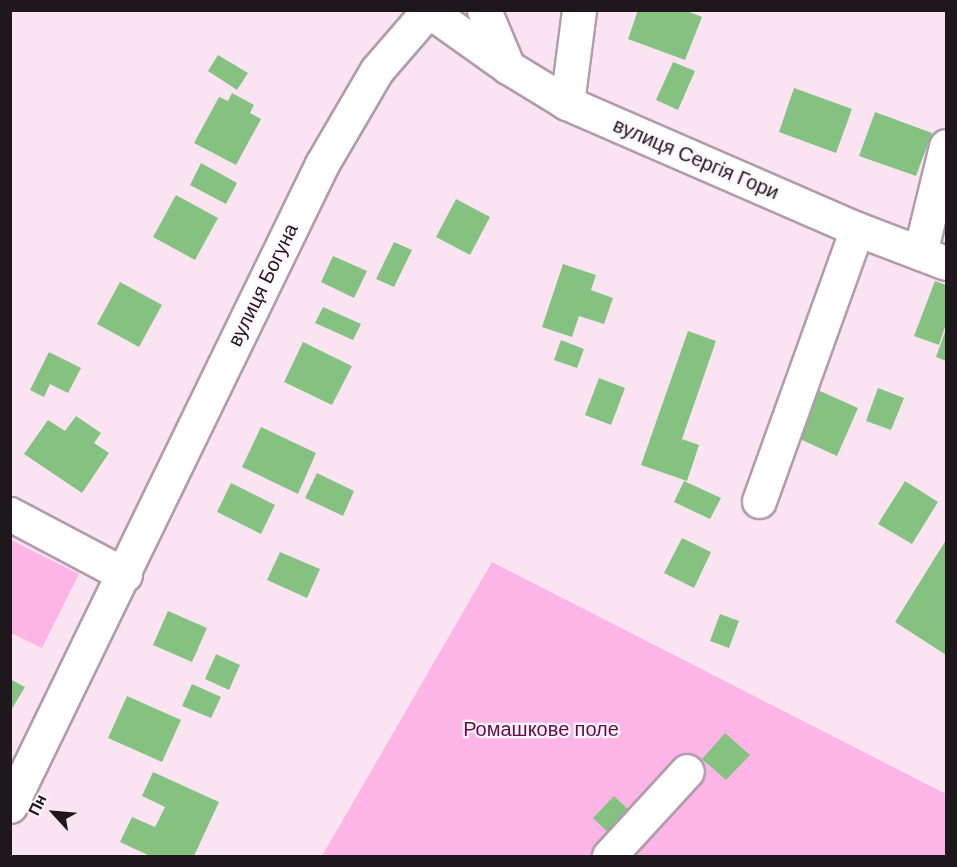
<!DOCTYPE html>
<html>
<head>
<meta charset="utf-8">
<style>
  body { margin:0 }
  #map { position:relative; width:957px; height:867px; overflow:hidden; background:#fae4f2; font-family:"DM Sans",sans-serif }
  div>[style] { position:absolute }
  .green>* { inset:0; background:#fdb4e7 }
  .building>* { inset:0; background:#85c281 }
  .roads { filter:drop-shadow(2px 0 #b09caa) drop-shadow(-2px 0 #b09caa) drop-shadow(0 2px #b09caa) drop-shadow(0 -2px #b09caa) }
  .minor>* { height:33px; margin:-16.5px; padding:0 16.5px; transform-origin:16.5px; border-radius:16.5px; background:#fff }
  span { translate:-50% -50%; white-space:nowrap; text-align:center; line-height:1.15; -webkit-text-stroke:4.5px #fff6fb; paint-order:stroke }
  .street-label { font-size:20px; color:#1e171b }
  .park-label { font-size:20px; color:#620850 }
  .frame { position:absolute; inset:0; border:12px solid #1e171b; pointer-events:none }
  .north { position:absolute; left:24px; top:783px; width:60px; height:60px; -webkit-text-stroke:4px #fff6fb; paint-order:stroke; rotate:296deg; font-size:16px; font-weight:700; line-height:24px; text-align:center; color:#1e171b }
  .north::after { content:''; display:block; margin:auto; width:21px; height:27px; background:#1e171b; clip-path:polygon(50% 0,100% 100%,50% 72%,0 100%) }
</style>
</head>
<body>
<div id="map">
  <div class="green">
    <i style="clip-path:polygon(11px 540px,79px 574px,42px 648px,11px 633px)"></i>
    <i style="clip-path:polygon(492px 562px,946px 794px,946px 856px,322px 856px)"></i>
  </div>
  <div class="building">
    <i style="clip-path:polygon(638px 10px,684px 10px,702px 17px,685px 60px,628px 39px)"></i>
    <i style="clip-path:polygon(218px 55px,248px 73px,237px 90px,208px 71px)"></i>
    <i style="clip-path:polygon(673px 62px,695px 71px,678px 110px,656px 100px)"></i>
    <i style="clip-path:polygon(794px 88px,852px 109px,836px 153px,779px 132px)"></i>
    <i style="clip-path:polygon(232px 93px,254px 105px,250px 113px,261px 119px,236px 165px,194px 143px,219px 97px,228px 101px)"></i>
    <i style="clip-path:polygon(875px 112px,932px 133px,916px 176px,859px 156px)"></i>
    <i style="clip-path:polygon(201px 163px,237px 183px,226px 204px,190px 185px)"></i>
    <i style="clip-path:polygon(176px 195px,218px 218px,195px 260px,153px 237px)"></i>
    <i style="clip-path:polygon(456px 199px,490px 217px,470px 255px,436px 237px)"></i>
    <i style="clip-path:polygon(394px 242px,412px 250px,394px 287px,376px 279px)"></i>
    <i style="clip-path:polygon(333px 256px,367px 271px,354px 298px,321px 282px)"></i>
    <i style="clip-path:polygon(563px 264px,596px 275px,591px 290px,613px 298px,604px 324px,579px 316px,572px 337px,542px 327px)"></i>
    <i style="clip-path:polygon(935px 281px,946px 285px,946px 324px,939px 345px,914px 336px)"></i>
    <i style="clip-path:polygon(120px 282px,162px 305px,139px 347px,97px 324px)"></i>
    <i style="clip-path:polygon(323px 307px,361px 324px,353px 340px,315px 323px)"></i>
    <i style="clip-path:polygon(946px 329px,946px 361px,936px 357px)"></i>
    <i style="clip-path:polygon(688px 331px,716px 341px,682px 439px,699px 445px,687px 481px,641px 465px)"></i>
    <i style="clip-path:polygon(561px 340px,584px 349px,577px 368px,554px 360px)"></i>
    <i style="clip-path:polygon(303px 342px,352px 366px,332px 405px,284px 382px)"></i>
    <i style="clip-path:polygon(49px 352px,81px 368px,68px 393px,50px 384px,44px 397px,30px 390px)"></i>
    <i style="clip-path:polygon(599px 378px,625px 388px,611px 425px,585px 415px)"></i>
    <i style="clip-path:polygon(811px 387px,858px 408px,837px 456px,789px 434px)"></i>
    <i style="clip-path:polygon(878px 388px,904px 398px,891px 430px,866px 421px)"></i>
    <i style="clip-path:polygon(76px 416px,101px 433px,94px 443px,109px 453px,82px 493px,24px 454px,48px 420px,65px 431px)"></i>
    <i style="clip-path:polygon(261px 427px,316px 453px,298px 494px,242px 467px)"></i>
    <i style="clip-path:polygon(317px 473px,354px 491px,343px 516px,305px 498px)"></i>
    <i style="clip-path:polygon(684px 481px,721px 498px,710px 519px,674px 502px)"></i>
    <i style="clip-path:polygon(905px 481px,938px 502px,912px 544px,878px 524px)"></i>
    <i style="clip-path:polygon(231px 483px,275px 505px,261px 534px,217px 512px)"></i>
    <i style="clip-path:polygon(682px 538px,711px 552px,694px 588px,664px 573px)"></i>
    <i style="clip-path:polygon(946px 540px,946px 655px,895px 622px)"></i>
    <i style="clip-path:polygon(280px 552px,320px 569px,307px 598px,267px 580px)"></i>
    <i style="clip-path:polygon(168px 611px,207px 628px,192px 662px,153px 645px)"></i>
    <i style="clip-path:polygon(720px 614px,739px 621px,729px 648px,710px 641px)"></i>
    <i style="clip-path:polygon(216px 654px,240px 665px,229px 690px,205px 679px)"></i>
    <i style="clip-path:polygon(10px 679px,25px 687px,10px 712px)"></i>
    <i style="clip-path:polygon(192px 684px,221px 697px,211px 718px,182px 706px)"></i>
    <i style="clip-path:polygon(127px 696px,181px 720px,162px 762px,108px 738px)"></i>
    <i style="clip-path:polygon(725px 733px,750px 755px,726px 780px,702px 759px)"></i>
    <i style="clip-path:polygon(153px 772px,219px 802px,194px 856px,150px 856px,120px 842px,132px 817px,155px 827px,165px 807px,142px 796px)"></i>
    <i style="clip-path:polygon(614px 796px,635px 816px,614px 838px,593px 818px)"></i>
  </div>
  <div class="roads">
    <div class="minor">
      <i style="left:428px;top:10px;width:98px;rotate:35.5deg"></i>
      <i style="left:484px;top:10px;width:62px;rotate:67.2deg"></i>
      <i style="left:508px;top:67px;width:69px;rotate:31.4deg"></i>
      <i style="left:567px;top:103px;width:316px;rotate:23.5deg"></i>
      <i style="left:857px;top:229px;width:95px;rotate:20.9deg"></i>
      <i style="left:567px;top:103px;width:94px;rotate:-82.6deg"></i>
      <i style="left:920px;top:253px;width:110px;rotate:-76.3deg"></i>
      <i style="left:759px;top:501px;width:289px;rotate:-70.2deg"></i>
      <i style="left:10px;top:514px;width:130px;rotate:27.9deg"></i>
      <i style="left:10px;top:806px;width:714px;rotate:-64.08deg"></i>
      <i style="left:322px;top:164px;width:109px;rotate:-59.7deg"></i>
      <i style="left:377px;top:70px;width:78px;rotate:-49.2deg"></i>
      <i style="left:609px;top:856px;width:115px;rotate:-47.5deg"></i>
    </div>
  </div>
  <div class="street-label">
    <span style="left:696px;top:159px;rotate:23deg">вулиця Сергія Гори</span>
    <span style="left:263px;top:285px;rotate:-64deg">вулиця Богуна</span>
  </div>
  <div class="park-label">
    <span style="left:541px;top:729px">Ромашкове поле</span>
  </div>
  <div class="frame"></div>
  <div class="north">Пн</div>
</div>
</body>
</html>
